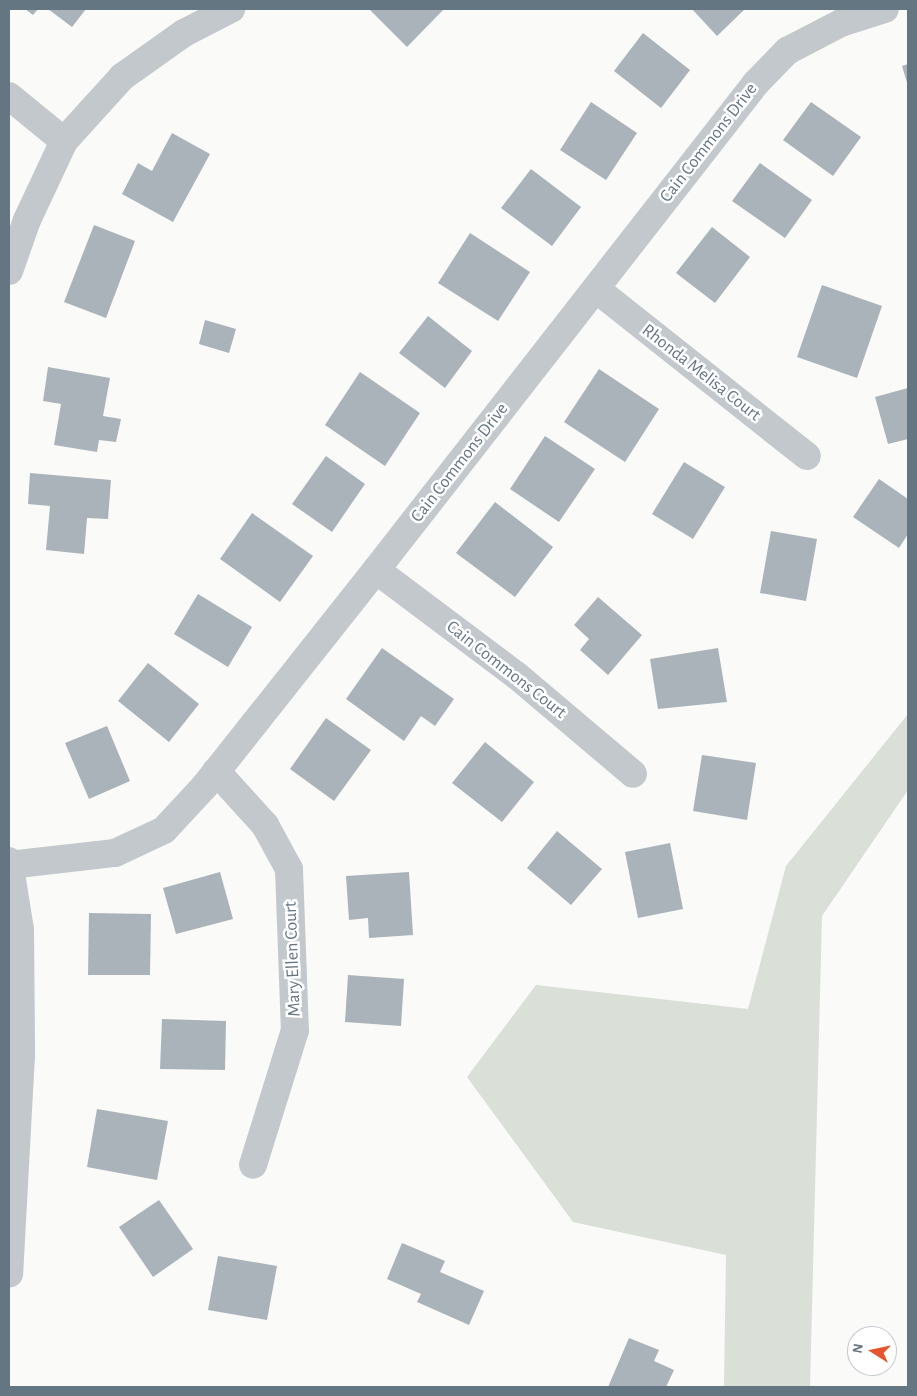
<!DOCTYPE html>
<html>
<head>
<meta charset="utf-8">
<style>
  body { margin:0 }
  #map { position:relative; width:917px; height:1396px; overflow:hidden; background:#fafaf8; font-family:"Alegreya Sans",sans-serif }
  div>[style] { position:absolute }
  .green>* { inset:0; background:#dadfd7 }
  .building>* { inset:0; background:#aab3b9 }
  .street>* { height:28px; margin:-14px; padding:0 14px; transform-origin:14px; border-radius:14px; background:#c3c8cc }
  span { translate:-50% -50%; white-space:nowrap; text-align:center; line-height:1.15; -webkit-text-stroke:5px #fff; paint-order:stroke }
  .street-label { font-size:18px; color:#657683 }
  .frame { position:absolute; inset:0; border:10px solid #657683; pointer-events:none }
  .north { position:absolute; left:847px; top:1326px; width:50px; height:50px; box-sizing:border-box; background:#fff; border:1px solid #c1c8cd; border-radius:50%; rotate:280deg; font-size:14px; font-weight:700; line-height:20px; text-align:center; color:#657683 }
  .north::after { content:''; display:block; margin:auto; width:18px; height:22px; background:#e4572e; clip-path:polygon(50% 0,100% 100%,50% 72%,0 100%) }
</style>
</head>
<body>
<div id="map">
  <div class="green">
    <i style="clip-path:polygon(908px 714px,908px 790px,822px 916px,810px 1387px,724px 1387px,726px 1255px,573px 1222px,467px 1077px,536px 985px,748px 1009px,786px 866px)"></i>
  </div>
  <div class="building">
    <i style="clip-path:polygon(25px 9px,38px 9px,33px 15px)"></i>
    <i style="clip-path:polygon(48px 9px,86px 9px,72px 27px)"></i>
    <i style="clip-path:polygon(369px 9px,444px 9px,407px 47px)"></i>
    <i style="clip-path:polygon(692px 9px,745px 9px,717px 36px)"></i>
    <i style="clip-path:polygon(643px 33px,690px 70px,661px 108px,614px 71px)"></i>
    <i style="clip-path:polygon(908px 64px,908px 86px,902px 66px)"></i>
    <i style="clip-path:polygon(591px 102px,637px 133px,606px 180px,560px 150px)"></i>
    <i style="clip-path:polygon(811px 102px,861px 137px,833px 176px,783px 140px)"></i>
    <i style="clip-path:polygon(172px 133px,210px 154px,173px 222px,122px 194px,138px 163px,152px 171px)"></i>
    <i style="clip-path:polygon(760px 163px,812px 200px,785px 238px,732px 201px)"></i>
    <i style="clip-path:polygon(531px 169px,581px 207px,552px 246px,501px 208px)"></i>
    <i style="clip-path:polygon(94px 225px,135px 241px,106px 318px,64px 302px)"></i>
    <i style="clip-path:polygon(712px 227px,750px 257px,715px 303px,676px 273px)"></i>
    <i style="clip-path:polygon(470px 233px,530px 272px,498px 321px,438px 283px)"></i>
    <i style="clip-path:polygon(822px 285px,882px 306px,857px 378px,797px 357px)"></i>
    <i style="clip-path:polygon(428px 316px,472px 351px,445px 388px,399px 353px)"></i>
    <i style="clip-path:polygon(205px 320px,236px 329px,229px 353px,199px 344px)"></i>
    <i style="clip-path:polygon(48px 367px,110px 378px,103px 416px,121px 419px,116px 442px,99px 440px,97px 452px,54px 445px,61px 404px,43px 401px)"></i>
    <i style="clip-path:polygon(599px 369px,659px 409px,625px 462px,564px 422px)"></i>
    <i style="clip-path:polygon(360px 372px,420px 413px,385px 466px,325px 425px)"></i>
    <i style="clip-path:polygon(908px 388px,908px 439px,888px 444px,875px 397px)"></i>
    <i style="clip-path:polygon(545px 436px,595px 469px,559px 522px,510px 489px)"></i>
    <i style="clip-path:polygon(326px 456px,365px 484px,332px 532px,292px 504px)"></i>
    <i style="clip-path:polygon(684px 462px,725px 487px,693px 539px,652px 514px)"></i>
    <i style="clip-path:polygon(30px 473px,111px 480px,108px 519px,87px 518px,84px 554px,46px 550px,50px 506px,28px 504px)"></i>
    <i style="clip-path:polygon(879px 479px,908px 499px,908px 534px,899px 548px,853px 517px)"></i>
    <i style="clip-path:polygon(495px 502px,553px 547px,515px 597px,456px 553px)"></i>
    <i style="clip-path:polygon(252px 513px,313px 556px,280px 602px,220px 559px)"></i>
    <i style="clip-path:polygon(771px 531px,817px 539px,806px 601px,760px 593px)"></i>
    <i style="clip-path:polygon(198px 594px,252px 627px,228px 667px,174px 634px)"></i>
    <i style="clip-path:polygon(598px 597px,642px 635px,608px 675px,580px 650px,589px 639px,574px 625px)"></i>
    <i style="clip-path:polygon(382px 648px,454px 699px,435px 726px,421px 716px,404px 741px,346px 699px)"></i>
    <i style="clip-path:polygon(718px 648px,727px 702px,658px 709px,650px 659px)"></i>
    <i style="clip-path:polygon(148px 663px,199px 704px,169px 742px,118px 701px)"></i>
    <i style="clip-path:polygon(326px 718px,371px 750px,334px 801px,290px 769px)"></i>
    <i style="clip-path:polygon(107px 726px,130px 781px,89px 799px,65px 743px)"></i>
    <i style="clip-path:polygon(485px 742px,534px 782px,502px 822px,452px 783px)"></i>
    <i style="clip-path:polygon(702px 755px,756px 763px,747px 820px,693px 811px)"></i>
    <i style="clip-path:polygon(557px 831px,602px 869px,571px 905px,527px 868px)"></i>
    <i style="clip-path:polygon(670px 843px,683px 909px,638px 918px,625px 852px)"></i>
    <i style="clip-path:polygon(220px 872px,233px 919px,176px 934px,163px 888px)"></i>
    <i style="clip-path:polygon(409px 872px,413px 935px,369px 938px,368px 918px,349px 920px,346px 876px)"></i>
    <i style="clip-path:polygon(89px 913px,151px 914px,150px 975px,88px 975px)"></i>
    <i style="clip-path:polygon(348px 975px,404px 979px,401px 1026px,345px 1022px)"></i>
    <i style="clip-path:polygon(162px 1019px,226px 1021px,225px 1070px,160px 1069px)"></i>
    <i style="clip-path:polygon(97px 1109px,168px 1121px,157px 1180px,87px 1167px)"></i>
    <i style="clip-path:polygon(159px 1200px,193px 1249px,153px 1277px,119px 1227px)"></i>
    <i style="clip-path:polygon(402px 1243px,445px 1261px,440px 1272px,484px 1291px,469px 1325px,417px 1302px,421px 1294px,387px 1279px)"></i>
    <i style="clip-path:polygon(218px 1256px,277px 1266px,267px 1320px,208px 1310px)"></i>
    <i style="clip-path:polygon(629px 1338px,659px 1350px,654px 1361px,674px 1370px,666px 1387px,608px 1387px)"></i>
  </div>
  <div class="street">
    <i style="left:9px;top:96px;width:71px;rotate:39.3deg"></i>
    <i style="left:9px;top:271px;width:54px;rotate:-70.6deg"></i>
    <i style="left:27px;top:220px;width:87px;rotate:-64.9deg"></i>
    <i style="left:64px;top:141px;width:86px;rotate:-47.8deg"></i>
    <i style="left:122px;top:77px;width:76px;rotate:-35.4deg"></i>
    <i style="left:184px;top:33px;width:53px;rotate:-27.1deg"></i>
    <i style="left:596px;top:289px;width:269px;rotate:38.4deg"></i>
    <i style="left:376px;top:570px;width:175px;rotate:36.9deg"></i>
    <i style="left:516px;top:675px;width:153px;rotate:40.2deg"></i>
    <i style="left:216px;top:771px;width:73px;rotate:47.8deg"></i>
    <i style="left:265px;top:825px;width:50px;rotate:61.4deg"></i>
    <i style="left:289px;top:869px;width:161px;rotate:87.9deg"></i>
    <i style="left:295px;top:1030px;width:141px;rotate:107.3deg"></i>
    <i style="left:9px;top:861px;width:70px;rotate:80.9deg"></i>
    <i style="left:20px;top:930px;width:125px;rotate:89.5deg"></i>
    <i style="left:21px;top:1055px;width:219px;rotate:93.1deg"></i>
    <i style="left:9px;top:865px;width:107px;rotate:-6.5deg"></i>
    <i style="left:115px;top:853px;width:54px;rotate:-25.1deg"></i>
    <i style="left:164px;top:830px;width:59px;rotate:-47.1deg"></i>
    <i style="left:204px;top:787px;width:277px;rotate:-51.6deg"></i>
    <i style="left:376px;top:570px;width:618px;rotate:-52.04deg"></i>
    <i style="left:756px;top:83px;width:45px;rotate:-45.9deg"></i>
    <i style="left:787px;top:51px;width:61px;rotate:-27.4deg"></i>
    <i style="left:841px;top:23px;width:46px;rotate:-17.7deg"></i>
  </div>
  <div class="street-label">
    <span style="left:709px;top:143px;rotate:-52deg">Cain Commons Drive</span>
    <span style="left:701px;top:373px;rotate:38deg">Rhonda Melisa Court</span>
    <span style="left:460px;top:463px;rotate:-52deg">Cain Commons Drive</span>
    <span style="left:506px;top:670px;rotate:38deg">Cain Commons Court</span>
    <span style="left:293px;top:959px;rotate:-92deg">Mary Ellen Court</span>
  </div>
  <div class="frame"></div>
  <div class="north">N</div>
</div>
</body>
</html>
